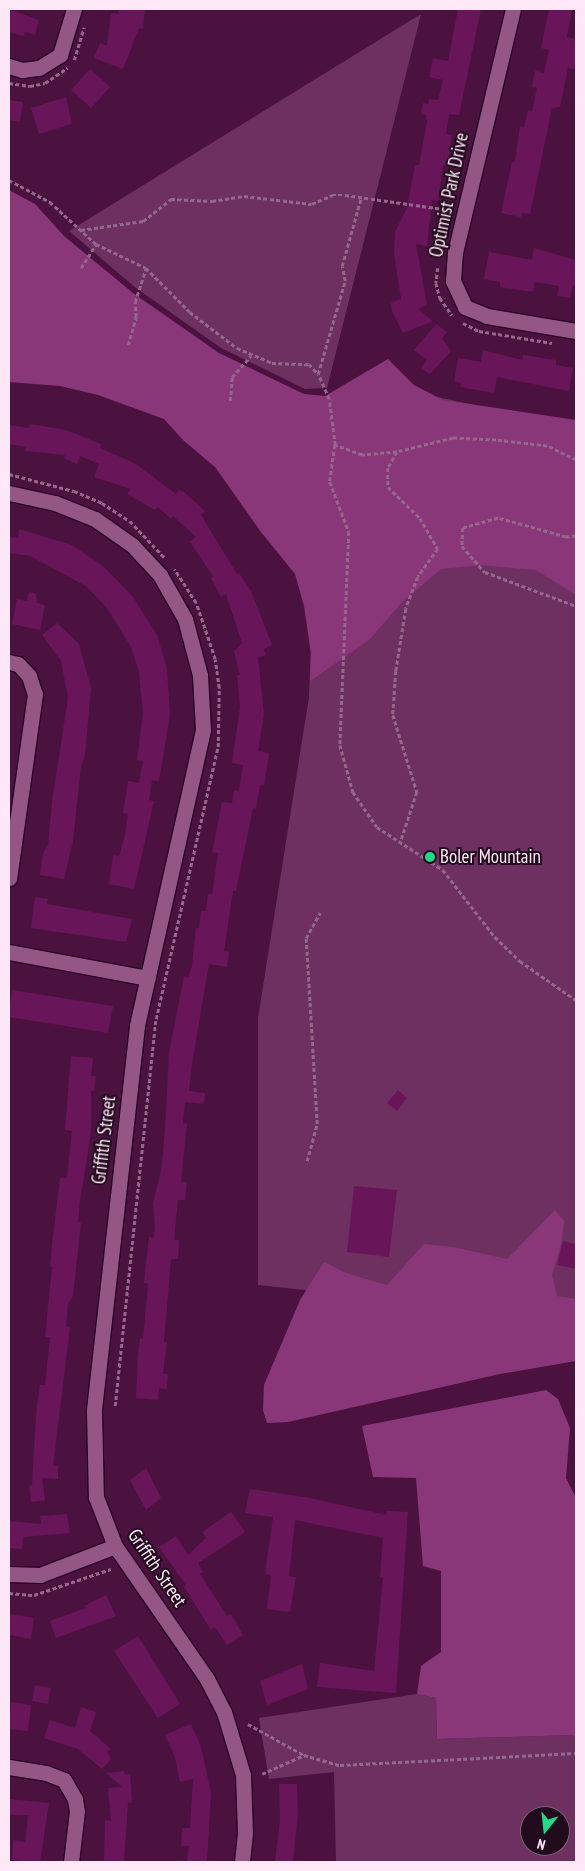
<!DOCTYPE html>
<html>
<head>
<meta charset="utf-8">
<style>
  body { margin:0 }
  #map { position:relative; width:585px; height:1871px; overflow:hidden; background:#4b1240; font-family:"PT Sans Narrow",sans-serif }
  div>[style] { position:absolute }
  .green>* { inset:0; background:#6e3060 }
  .forest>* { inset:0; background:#893778 }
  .building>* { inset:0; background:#681659 }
  .path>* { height:2.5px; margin-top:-1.25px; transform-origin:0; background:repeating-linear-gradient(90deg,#93688a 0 4px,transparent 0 6.5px) }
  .roads { filter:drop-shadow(1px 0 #2a0123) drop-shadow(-1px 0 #2a0123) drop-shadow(0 1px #2a0123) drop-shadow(0 -1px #2a0123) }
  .minor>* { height:15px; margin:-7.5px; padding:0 7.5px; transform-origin:7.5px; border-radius:7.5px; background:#945685 }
  .dots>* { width:14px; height:14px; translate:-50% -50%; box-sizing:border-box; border:2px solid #230b1e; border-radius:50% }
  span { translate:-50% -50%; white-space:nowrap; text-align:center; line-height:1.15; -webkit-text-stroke:4px #230b1e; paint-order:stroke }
  .street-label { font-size:19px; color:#fee8f8 }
  .poi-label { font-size:19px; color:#fee8f8 }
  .left { translate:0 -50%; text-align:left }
  .frame { position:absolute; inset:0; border:10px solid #fee8f8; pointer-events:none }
  .north { position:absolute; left:520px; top:1806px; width:50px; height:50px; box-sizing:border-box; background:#230b1e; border:1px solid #7b6375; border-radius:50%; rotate:196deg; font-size:14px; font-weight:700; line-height:20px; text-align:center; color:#fee8f8 }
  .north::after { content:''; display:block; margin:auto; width:18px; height:22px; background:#23d887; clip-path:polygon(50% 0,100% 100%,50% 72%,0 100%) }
</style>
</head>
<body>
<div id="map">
  <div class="green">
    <i style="clip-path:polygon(421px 14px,327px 388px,305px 389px,221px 348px,136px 288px,69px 231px)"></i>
    <i style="clip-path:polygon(386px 386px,576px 427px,576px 1319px,258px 1285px,258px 1018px,309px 697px,319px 421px)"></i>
    <i style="clip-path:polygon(evenodd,417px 1694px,436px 1698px,437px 1739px,576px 1735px,576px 1862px,336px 1862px,334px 1772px,269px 1779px,259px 1718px,417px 1694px,530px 1816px,560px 1816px,560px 1846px,530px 1846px,530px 1816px)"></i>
  </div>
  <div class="forest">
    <i style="clip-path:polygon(9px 190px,35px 204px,64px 236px,133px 293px,219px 353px,304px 394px,325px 396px,388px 359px,414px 385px,443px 400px,576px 420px,576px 595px,536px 570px,481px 565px,441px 569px,404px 600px,369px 640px,310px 681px,311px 654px,304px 606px,295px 574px,261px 532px,215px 467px,183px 440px,164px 419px,98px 395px,60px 386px,9px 382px)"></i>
    <i style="clip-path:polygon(555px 1210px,564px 1221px,561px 1245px,552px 1275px,557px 1296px,576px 1299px,576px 1361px,500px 1374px,288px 1422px,267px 1423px,263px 1410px,264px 1385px,300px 1300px,324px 1262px,346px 1273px,387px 1285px,424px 1244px,453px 1247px,507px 1259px)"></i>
    <i style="clip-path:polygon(546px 1390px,558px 1399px,570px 1428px,566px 1478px,576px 1498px,576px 1735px,437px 1739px,436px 1698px,417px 1694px,421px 1666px,441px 1652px,441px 1571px,423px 1566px,416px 1478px,373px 1477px,362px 1426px)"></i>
  </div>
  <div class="building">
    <i style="clip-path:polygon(9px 9px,39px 20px,35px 35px,25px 32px,23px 36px,9px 32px)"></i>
    <i style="clip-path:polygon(119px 9px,145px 9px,143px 29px,139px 28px,123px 69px,94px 58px,100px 43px,107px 46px,111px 13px,118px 14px)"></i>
    <i style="clip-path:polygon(458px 9px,481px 9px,459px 115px,449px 114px,446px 134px,452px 135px,449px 155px,447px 166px,443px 165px,438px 201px,432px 200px,427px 246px,416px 244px,427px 305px,418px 309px,433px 321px,403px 333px,392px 311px,391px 303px,401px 299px,394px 254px,395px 232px,407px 208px,415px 165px,419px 165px,427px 122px,426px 115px,421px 114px,423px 103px,428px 104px,429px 99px,438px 100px,443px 80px,429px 77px,433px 58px,448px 61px)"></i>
    <i style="clip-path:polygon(549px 9px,572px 9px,567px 37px,576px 39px,576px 62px,575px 69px,568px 68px,560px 107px,552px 108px,530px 214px,522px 213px,521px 217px,501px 213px,512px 162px,515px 162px,520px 126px,524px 127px,528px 110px,532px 111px,537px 88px,532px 87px,535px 71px,544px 73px,549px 50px,541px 48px)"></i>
    <i style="clip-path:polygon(90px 69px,110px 87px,91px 108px,71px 90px)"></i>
    <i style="clip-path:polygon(66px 97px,72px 124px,39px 134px,31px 108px)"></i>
    <i style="clip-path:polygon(9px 100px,23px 102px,20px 122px,9px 120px)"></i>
    <i style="clip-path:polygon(534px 248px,576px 260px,576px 286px,573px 285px,570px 298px,557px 296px,559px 286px,535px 282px,533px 292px,500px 287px,500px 282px,484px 279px,489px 252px,532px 260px)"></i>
    <i style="clip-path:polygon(436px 324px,447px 332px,442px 338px,451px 351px,430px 374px,421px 368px,427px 360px,414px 350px)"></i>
    <i style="clip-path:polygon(483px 350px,522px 360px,523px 355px,556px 360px,556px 365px,573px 368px,569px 391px,497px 377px,494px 393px,460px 387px,461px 383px,454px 381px,458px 358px,481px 362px)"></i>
    <i style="clip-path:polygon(30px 424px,66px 430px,101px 444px,100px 448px,136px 464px,176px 494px,179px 490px,185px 493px,205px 511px,201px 515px,237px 574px,239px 573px,251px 591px,272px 645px,264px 649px,266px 655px,258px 657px,264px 715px,258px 751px,269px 753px,264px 786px,260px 785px,256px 809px,253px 808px,236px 891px,233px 891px,224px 951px,229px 952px,227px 967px,209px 964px,191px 1070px,189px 1091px,205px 1093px,204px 1104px,185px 1102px,183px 1123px,187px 1124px,181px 1182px,187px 1182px,185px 1200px,178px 1200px,174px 1240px,179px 1240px,178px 1259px,171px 1259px,164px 1342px,167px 1342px,163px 1374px,168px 1374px,167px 1389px,159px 1388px,158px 1400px,136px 1398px,138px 1354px,140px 1338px,143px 1339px,148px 1284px,144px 1283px,145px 1271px,149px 1237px,153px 1238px,155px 1228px,153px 1203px,161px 1171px,165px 1130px,169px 1052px,184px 976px,188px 977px,192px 966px,196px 928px,199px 928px,201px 911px,206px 911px,208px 894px,212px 894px,218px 853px,212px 852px,222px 802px,232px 803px,234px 790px,239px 791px,243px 765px,232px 763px,240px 707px,237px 675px,240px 675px,234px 651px,242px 643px,226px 594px,221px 597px,211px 578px,213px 576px,190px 542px,196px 537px,173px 516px,171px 519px,158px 507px,155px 510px,127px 494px,131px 489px,94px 477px,99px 464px,80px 456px,77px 464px,64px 458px,65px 455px,25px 451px,26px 447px,9px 444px,9px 425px,29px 428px)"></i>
    <i style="clip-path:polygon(19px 529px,72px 545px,104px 567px,133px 597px,157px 635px,167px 669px,170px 714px,159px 781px,152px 780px,149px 800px,154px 801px,134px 889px,109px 884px,113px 855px,119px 856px,125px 835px,128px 814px,123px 813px,128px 781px,139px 783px,143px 761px,137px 760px,143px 713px,139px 672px,131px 647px,107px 608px,86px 586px,30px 556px,9px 553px,9px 537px,18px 538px)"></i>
    <i style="clip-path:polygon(29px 592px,36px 594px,37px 603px,45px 605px,40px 630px,12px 624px,17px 599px,27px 601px)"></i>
    <i style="clip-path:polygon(57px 623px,79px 644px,91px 688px,85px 755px,81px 766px,73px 841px,64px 879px,40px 875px,43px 853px,48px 845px,52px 802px,68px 698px,61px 661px,42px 635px)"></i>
    <i style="clip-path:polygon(35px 897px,48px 899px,47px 904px,132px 919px,126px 942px,31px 928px)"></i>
    <i style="clip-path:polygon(12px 990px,113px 1006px,108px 1033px,9px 1017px)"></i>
    <i style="clip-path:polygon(71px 1056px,93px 1058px,91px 1076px,96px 1076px,94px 1091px,91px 1091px,91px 1133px,80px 1201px,78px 1222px,81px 1223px,73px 1296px,68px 1304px,66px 1326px,70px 1327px,53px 1466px,58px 1466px,58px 1479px,42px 1478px,45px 1500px,31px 1502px,29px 1486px,32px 1485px,36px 1414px,40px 1385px,45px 1385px,50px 1337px,45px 1337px,52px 1267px,50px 1267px,52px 1245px,60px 1178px,67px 1178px,72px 1131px,65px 1130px)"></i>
    <i style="clip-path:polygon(398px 1090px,407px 1098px,397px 1111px,387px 1103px)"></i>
    <i style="clip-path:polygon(354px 1186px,397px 1190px,389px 1257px,347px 1252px)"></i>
    <i style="clip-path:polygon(563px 1241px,576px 1244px,576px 1269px,557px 1265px)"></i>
    <i style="clip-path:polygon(146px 1468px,161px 1498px,146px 1510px,130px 1480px)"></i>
    <i style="clip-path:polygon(250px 1489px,310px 1498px,386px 1515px,387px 1511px,408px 1512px,396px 1693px,317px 1687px,320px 1663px,374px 1671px,383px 1577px,380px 1577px,383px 1538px,295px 1520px,289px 1576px,296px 1577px,290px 1612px,267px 1609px,271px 1575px,265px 1574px,273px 1517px,245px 1513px)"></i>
    <i style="clip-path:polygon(231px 1512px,245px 1532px,198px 1563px,203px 1572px,200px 1574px,227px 1616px,231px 1614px,243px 1635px,227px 1645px,215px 1627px,211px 1630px,184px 1587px,186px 1585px,159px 1547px,176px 1536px,188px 1555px,206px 1538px,202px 1532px)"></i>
    <i style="clip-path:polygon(67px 1514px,70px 1533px,23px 1537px,22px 1549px,9px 1548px,9px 1521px,41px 1524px,40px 1516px)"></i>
    <i style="clip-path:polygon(106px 1595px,116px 1616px,56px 1638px,50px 1621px,86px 1608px,84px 1606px)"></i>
    <i style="clip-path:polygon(9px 1614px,34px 1618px,31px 1639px,9px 1635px)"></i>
    <i style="clip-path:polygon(138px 1636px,180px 1704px,158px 1718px,114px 1651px)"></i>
    <i style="clip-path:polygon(302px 1664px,308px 1689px,267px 1705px,260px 1681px)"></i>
    <i style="clip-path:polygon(35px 1685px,51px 1688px,48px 1704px,32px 1701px)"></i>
    <i style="clip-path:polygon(11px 1702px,31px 1705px,28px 1731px,9px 1729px)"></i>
    <i style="clip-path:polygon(81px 1707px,96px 1712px,90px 1731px,111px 1749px,107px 1751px,111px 1759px,102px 1769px,78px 1749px,44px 1738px,50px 1720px,75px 1728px)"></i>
    <i style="clip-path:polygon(191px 1724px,201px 1747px,211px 1793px,207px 1862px,187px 1862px,189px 1846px,181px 1846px,182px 1828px,190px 1828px,193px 1779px,180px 1782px,175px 1757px,165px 1735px)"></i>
    <i style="clip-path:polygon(124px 1771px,125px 1775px,130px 1774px,132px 1802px,128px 1803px,124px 1862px,104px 1862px,105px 1820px,111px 1821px,108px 1788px,122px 1787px,106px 1773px)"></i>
    <i style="clip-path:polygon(279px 1784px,297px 1784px,298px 1813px,293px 1862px,275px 1862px,280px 1820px)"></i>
    <i style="clip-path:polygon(9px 1799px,49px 1803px,40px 1862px,12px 1860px,13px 1840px,25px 1842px,28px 1815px,9px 1815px)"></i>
  </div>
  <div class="path">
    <i style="left:74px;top:60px;width:34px;rotate:-73deg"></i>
    <i style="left:9px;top:83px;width:21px;rotate:8deg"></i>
    <i style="left:30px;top:86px;width:15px;rotate:-11deg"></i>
    <i style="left:45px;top:83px;width:27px;rotate:-34deg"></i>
    <i style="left:9px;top:180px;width:47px;rotate:28.2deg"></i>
    <i style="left:50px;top:202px;width:62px;rotate:42.4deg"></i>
    <i style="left:96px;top:244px;width:55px;rotate:25.6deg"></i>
    <i style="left:146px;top:268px;width:62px;rotate:45deg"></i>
    <i style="left:190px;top:312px;width:59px;rotate:37.5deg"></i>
    <i style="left:237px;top:348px;width:38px;rotate:23deg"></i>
    <i style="left:272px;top:363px;width:37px;rotate:2deg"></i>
    <i style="left:309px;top:364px;width:13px;rotate:48deg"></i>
    <i style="left:81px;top:230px;width:63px;rotate:-8.3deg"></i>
    <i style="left:143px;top:221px;width:36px;rotate:-38deg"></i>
    <i style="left:171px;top:199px;width:41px;rotate:2.8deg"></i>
    <i style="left:212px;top:201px;width:32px;rotate:-9deg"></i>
    <i style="left:244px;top:196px;width:68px;rotate:6.7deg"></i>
    <i style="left:312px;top:204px;width:22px;rotate:-24deg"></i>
    <i style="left:332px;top:195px;width:13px"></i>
    <i style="left:345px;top:195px;width:106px;rotate:8.1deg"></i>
    <i style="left:81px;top:268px;width:28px;rotate:-58deg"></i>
    <i style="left:438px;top:268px;width:15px;rotate:98deg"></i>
    <i style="left:436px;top:283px;width:16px;rotate:75deg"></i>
    <i style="left:440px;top:298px;width:21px;rotate:55deg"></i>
    <i style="left:463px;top:323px;width:18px;rotate:27deg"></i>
    <i style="left:479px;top:331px;width:74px;rotate:9.3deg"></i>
    <i style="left:128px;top:345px;width:29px;rotate:-74deg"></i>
    <i style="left:136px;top:317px;width:15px;rotate:-94deg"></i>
    <i style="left:135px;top:302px;width:36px;rotate:-72deg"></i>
    <i style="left:230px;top:401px;width:24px;rotate:-85deg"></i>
    <i style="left:232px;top:377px;width:28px;rotate:-48deg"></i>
    <i style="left:335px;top:445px;width:46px;rotate:-97.4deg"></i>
    <i style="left:329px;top:399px;width:27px;rotate:-114deg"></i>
    <i style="left:318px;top:374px;width:97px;rotate:-73.8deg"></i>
    <i style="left:345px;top:281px;width:15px;rotate:-101deg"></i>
    <i style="left:342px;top:266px;width:71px;rotate:-74.4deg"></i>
    <i style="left:397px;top:452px;width:18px;rotate:119deg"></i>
    <i style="left:388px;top:468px;width:19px;rotate:90deg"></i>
    <i style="left:388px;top:487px;width:45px;rotate:44.1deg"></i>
    <i style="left:420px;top:518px;width:36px;rotate:60deg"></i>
    <i style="left:438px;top:549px;width:34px;rotate:126deg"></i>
    <i style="left:418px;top:577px;width:34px;rotate:111deg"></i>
    <i style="left:406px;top:609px;width:63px;rotate:99.2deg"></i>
    <i style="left:396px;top:671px;width:44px;rotate:93.9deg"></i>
    <i style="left:393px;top:715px;width:81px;rotate:72.7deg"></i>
    <i style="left:417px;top:792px;width:52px;rotate:108.1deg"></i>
    <i style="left:576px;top:460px;width:32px;rotate:-154deg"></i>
    <i style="left:547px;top:446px;width:51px;rotate:-173.3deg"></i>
    <i style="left:496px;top:440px;width:43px;rotate:-177.3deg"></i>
    <i style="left:453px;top:438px;width:58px;rotate:166deg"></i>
    <i style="left:397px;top:452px;width:35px;rotate:175deg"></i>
    <i style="left:362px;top:455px;width:29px;rotate:-160deg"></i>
    <i style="left:335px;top:445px;width:37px;rotate:98deg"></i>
    <i style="left:330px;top:482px;width:53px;rotate:69.2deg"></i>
    <i style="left:349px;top:532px;width:213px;rotate:92.4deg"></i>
    <i style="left:340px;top:745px;width:49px;rotate:74.5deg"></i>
    <i style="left:353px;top:792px;width:42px;rotate:55.6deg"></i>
    <i style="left:377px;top:827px;width:79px;rotate:33.1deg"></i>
    <i style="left:443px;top:870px;width:85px;rotate:52.2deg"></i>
    <i style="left:495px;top:937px;width:35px;rotate:44deg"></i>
    <i style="left:520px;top:961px;width:68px;rotate:34.9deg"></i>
    <i style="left:9px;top:474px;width:67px;rotate:14.7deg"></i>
    <i style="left:74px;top:491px;width:30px;rotate:23deg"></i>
    <i style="left:102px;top:503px;width:33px;rotate:33deg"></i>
    <i style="left:130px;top:521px;width:50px;rotate:46.6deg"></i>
    <i style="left:576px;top:536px;width:10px;rotate:174deg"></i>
    <i style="left:566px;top:537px;width:71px;rotate:-164.4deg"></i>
    <i style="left:498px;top:518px;width:36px;rotate:164deg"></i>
    <i style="left:463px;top:528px;width:18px;rotate:93deg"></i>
    <i style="left:462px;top:546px;width:35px;rotate:49deg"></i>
    <i style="left:485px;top:572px;width:97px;rotate:20.5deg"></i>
    <i style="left:307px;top:1161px;width:38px;rotate:-75deg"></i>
    <i style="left:317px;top:1124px;width:186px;rotate:-93.4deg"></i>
    <i style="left:306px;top:938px;width:29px;rotate:-61deg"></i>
    <i style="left:115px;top:1406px;width:389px;rotate:-84deg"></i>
    <i style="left:156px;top:1019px;width:279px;rotate:-77.2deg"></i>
    <i style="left:218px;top:747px;width:59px;rotate:-89deg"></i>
    <i style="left:219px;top:688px;width:29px;rotate:-98deg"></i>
    <i style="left:215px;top:659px;width:59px;rotate:-108.7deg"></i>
    <i style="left:196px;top:603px;width:40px;rotate:-122.9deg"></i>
    <i style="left:9px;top:1593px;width:25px;rotate:5deg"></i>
    <i style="left:34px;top:1595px;width:81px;rotate:-18.7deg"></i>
    <i style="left:248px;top:1724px;width:64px;rotate:29deg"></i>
    <i style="left:262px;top:1774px;width:46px;rotate:-24.3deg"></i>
    <i style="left:304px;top:1755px;width:37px;rotate:16deg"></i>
    <i style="left:340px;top:1765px;width:236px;rotate:-2.9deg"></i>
  </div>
  <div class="roads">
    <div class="minor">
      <i style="left:513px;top:9px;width:250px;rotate:103.4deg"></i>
      <i style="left:455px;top:252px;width:29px;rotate:94deg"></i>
      <i style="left:453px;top:281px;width:29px;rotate:65deg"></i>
      <i style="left:465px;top:307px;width:24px;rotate:22deg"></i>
      <i style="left:487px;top:316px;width:90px;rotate:9.6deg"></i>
      <i style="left:9px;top:66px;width:14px;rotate:17deg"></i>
      <i style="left:22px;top:70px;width:17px;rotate:-7deg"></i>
      <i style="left:39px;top:68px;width:25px;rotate:-32deg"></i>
      <i style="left:60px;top:55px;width:48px;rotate:-73.1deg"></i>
      <i style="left:9px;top:493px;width:47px;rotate:12.3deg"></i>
      <i style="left:55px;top:503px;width:43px;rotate:21.8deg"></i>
      <i style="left:95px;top:519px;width:45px;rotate:35.1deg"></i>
      <i style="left:132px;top:545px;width:41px;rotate:47deg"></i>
      <i style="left:160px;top:575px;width:51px;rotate:60.4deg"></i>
      <i style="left:185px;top:619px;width:58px;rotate:75deg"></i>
      <i style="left:200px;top:675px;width:55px;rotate:86.9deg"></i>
      <i style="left:203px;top:730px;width:303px;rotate:102.6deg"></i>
      <i style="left:137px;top:1026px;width:388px;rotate:96.4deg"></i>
      <i style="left:94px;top:1412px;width:85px;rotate:88.7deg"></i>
      <i style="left:96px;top:1497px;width:53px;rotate:68.8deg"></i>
      <i style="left:115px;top:1546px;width:162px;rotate:55.3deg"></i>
      <i style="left:207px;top:1679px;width:37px;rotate:63deg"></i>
      <i style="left:224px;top:1712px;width:66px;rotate:73.2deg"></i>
      <i style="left:243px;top:1775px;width:58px;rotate:88deg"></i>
      <i style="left:245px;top:1833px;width:29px;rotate:96deg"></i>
      <i style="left:9px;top:662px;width:9px;rotate:13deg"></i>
      <i style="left:18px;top:664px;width:16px;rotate:47deg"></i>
      <i style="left:29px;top:676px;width:19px;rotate:72deg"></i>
      <i style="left:35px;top:694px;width:186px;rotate:98deg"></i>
      <i style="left:9px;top:952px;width:141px;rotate:10.6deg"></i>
      <i style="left:9px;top:1574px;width:31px;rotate:2deg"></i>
      <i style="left:40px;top:1575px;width:80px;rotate:-21.1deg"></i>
      <i style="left:9px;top:1767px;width:37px;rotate:9deg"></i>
      <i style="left:46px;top:1773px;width:19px;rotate:21deg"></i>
      <i style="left:64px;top:1780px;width:22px;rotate:60deg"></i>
      <i style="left:75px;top:1799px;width:12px;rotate:81deg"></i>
      <i style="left:77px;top:1811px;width:51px;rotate:96.7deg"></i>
    </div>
  </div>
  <div class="dots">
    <i style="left:430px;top:857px;background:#23d887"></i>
  </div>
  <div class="street-label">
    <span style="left:449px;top:195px;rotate:-78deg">Optimist Park Drive</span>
    <span style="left:104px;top:1140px;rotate:-83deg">Griffith Street</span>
    <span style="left:157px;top:1568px;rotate:56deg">Griffith Street</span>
  </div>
  <div class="poi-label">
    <span class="left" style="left:440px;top:857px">Boler Mountain</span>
  </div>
  <div class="frame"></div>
  <div class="north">N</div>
</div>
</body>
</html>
